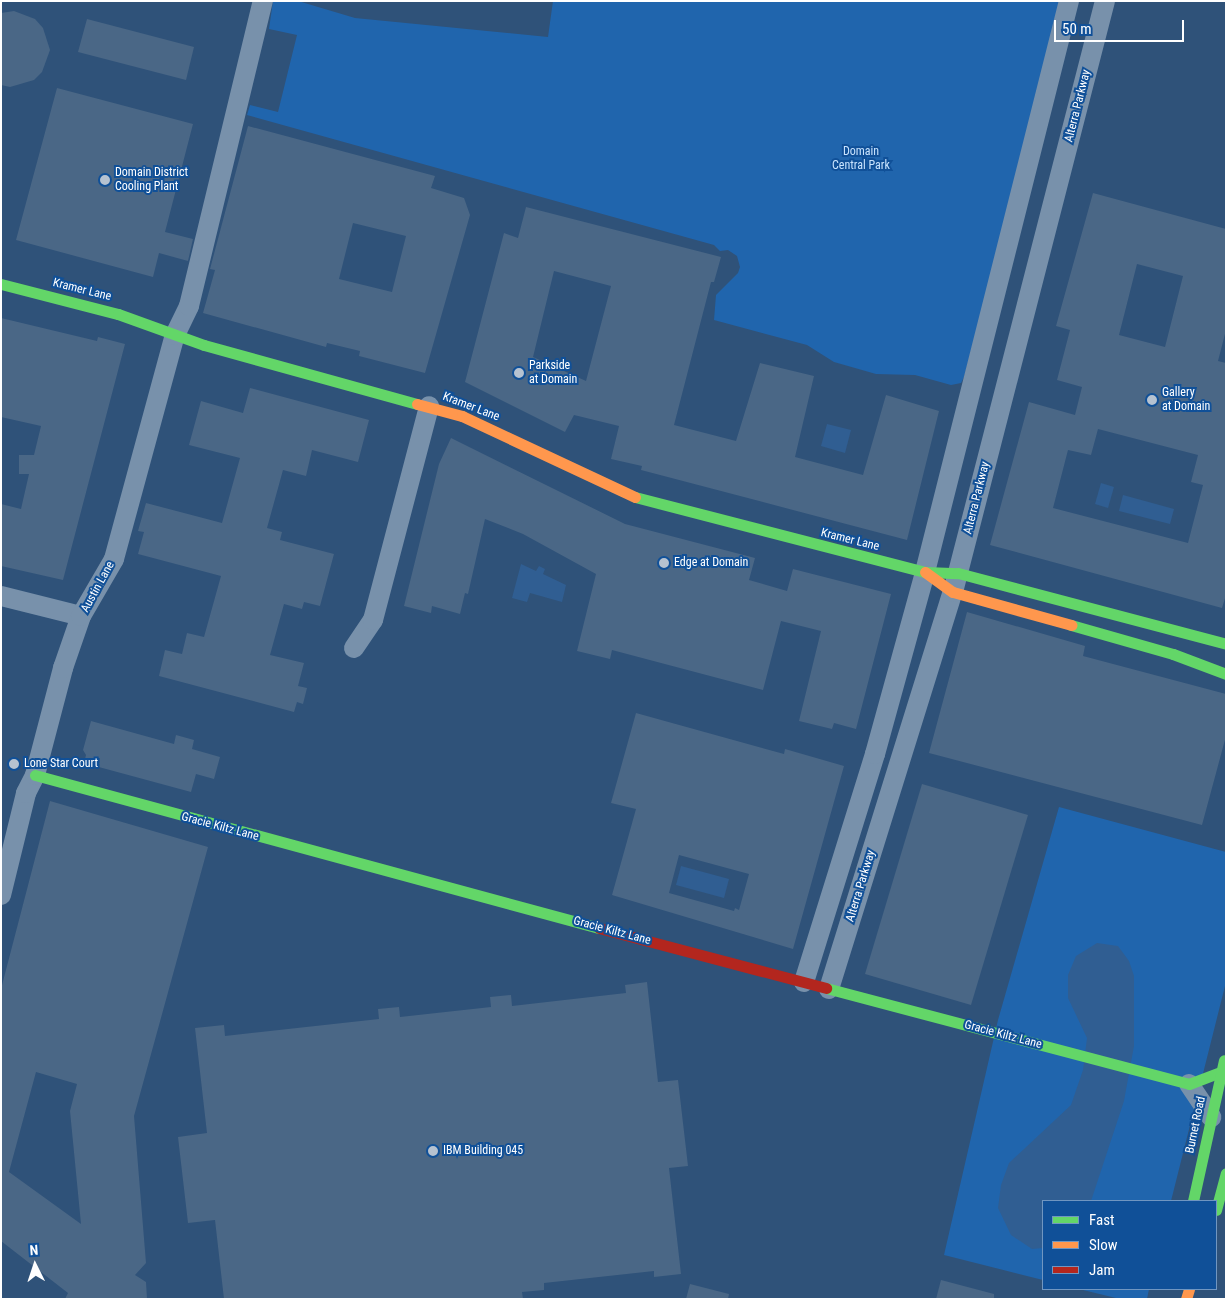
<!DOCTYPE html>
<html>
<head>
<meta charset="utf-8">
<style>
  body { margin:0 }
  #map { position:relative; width:1227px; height:1300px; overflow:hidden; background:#2f5279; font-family:"Roboto Condensed",sans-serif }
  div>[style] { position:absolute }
  .green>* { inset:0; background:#2065ad }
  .water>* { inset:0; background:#305e92 }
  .building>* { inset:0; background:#4a6786 }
  .street>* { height:20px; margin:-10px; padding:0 10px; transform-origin:10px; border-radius:10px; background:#7891ab }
  .fast>* { height:11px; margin:-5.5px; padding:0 5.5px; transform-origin:5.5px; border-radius:5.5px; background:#63d668 }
  .slow>* { height:11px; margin:-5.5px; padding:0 5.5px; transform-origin:5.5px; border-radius:5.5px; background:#ff974d }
  .jam>* { height:11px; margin:-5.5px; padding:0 5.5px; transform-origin:5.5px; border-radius:5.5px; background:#b3261e }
  .dots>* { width:14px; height:14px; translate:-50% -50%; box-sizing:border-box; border:2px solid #105098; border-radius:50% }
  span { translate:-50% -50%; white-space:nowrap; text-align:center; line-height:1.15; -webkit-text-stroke:4px #105098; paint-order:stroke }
  .street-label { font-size:12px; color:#fff }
  .park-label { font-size:12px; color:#c8e3fe }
  .poi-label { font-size:12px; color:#fff }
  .left { translate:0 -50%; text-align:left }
  .frame { position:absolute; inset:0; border:2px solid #fff; pointer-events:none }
  .legend { position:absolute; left:1042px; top:1200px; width:175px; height:90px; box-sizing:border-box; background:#105098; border:1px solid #7096c1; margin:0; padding:6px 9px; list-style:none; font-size:15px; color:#fff }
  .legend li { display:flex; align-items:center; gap:10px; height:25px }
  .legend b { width:25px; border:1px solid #7096c1 }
  .north { position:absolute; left:10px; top:1240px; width:50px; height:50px; -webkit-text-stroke:4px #105098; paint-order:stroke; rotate:356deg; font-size:14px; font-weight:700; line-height:20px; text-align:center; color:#fff }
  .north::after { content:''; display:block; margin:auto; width:18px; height:22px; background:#fff; clip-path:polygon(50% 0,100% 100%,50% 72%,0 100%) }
  .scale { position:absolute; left:1054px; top:20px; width:130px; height:22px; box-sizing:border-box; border:2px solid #fff; border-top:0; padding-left:6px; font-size:15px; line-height:18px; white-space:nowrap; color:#fff; -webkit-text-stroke:4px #105098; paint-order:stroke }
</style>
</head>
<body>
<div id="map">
  <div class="green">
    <i style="clip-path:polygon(273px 1px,298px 1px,355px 18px,548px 37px,553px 1px,1064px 1px,964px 377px,961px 383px,951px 385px,915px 375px,876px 374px,834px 362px,807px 345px,714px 320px,716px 295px,738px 273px,740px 267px,737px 256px,728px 250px,720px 251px,714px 245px,247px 115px,250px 105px,278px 112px,297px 35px,269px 29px)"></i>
    <i style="clip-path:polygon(1059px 807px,1226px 852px,1226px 982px,1171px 1201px,1043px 1201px,1043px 1280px,944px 1255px,998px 1020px)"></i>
    <i style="clip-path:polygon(1079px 1289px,1149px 1289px,1147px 1299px,1120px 1299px)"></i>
  </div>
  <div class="water">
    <i style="clip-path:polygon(827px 424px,851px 430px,845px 453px,821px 446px)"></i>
    <i style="clip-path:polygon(1101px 483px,1114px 487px,1108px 508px,1095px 504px)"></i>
    <i style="clip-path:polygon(1123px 495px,1174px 509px,1170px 524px,1119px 511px)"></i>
    <i style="clip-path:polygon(521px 564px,536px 571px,539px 566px,545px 569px,543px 574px,566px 585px,562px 602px,530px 593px,527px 602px,512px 598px)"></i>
    <i style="clip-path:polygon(681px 866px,729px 879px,724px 898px,676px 885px)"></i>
    <i style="clip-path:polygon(1097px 943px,1118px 946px,1129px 961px,1134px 976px,1134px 1046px,1124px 1101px,1091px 1201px,1043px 1201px,1043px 1248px,1032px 1249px,1011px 1235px,998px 1208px,1001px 1185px,1009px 1163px,1071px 1105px,1083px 1070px,1087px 1038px,1068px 998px,1068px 975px,1076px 956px)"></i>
  </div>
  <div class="building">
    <i style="clip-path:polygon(14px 11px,35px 19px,43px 28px,50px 50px,42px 72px,34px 80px,10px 87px,1px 85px,1px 13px)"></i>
    <i style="clip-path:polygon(87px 19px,194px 47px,186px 80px,78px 52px)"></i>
    <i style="clip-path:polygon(57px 88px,193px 124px,165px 232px,193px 239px,188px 261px,159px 253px,153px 277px,16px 240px)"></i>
    <i style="clip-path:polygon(evenodd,248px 126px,435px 176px,431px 188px,464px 198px,470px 215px,425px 373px,359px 356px,360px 351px,327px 343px,326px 347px,203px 313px,215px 270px,210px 269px,248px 126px,353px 223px,406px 236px,392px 292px,339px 279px,353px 223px)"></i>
    <i style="clip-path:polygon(evenodd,1093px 193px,1226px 229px,1226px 330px,1218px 361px,1226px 363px,1226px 595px,1222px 608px,990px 545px,1029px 402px,1075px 415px,1082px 387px,1057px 380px,1070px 330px,1056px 326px,1093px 193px,1137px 264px,1183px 276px,1165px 347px,1119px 335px,1137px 264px,1093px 193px,1098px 429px,1198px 455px,1191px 482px,1203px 485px,1188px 543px,1053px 508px,1068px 450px,1091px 455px,1098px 429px)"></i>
    <i style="clip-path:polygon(evenodd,526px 207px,721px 257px,714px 282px,711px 282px,674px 425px,736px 441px,760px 363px,814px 376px,795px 457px,863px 475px,886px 395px,939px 411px,907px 540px,641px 470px,642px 466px,611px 459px,619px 426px,574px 415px,565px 432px,465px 382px,504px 233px,518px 238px,526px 207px,554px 271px,611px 286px,586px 381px,533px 357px,554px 271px)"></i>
    <i style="clip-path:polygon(1px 318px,97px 341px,98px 337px,125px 344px,63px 580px,1px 566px,1px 504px,21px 509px,29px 474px,19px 474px,19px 455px,34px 455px,41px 426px,1px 417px)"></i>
    <i style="clip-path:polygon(250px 388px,369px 420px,358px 462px,312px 450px,306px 476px,283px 470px,267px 528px,282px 532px,280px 540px,334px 554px,320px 606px,304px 602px,302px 609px,284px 604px,270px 655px,304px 663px,298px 686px,307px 688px,303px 704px,297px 702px,294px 712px,159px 676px,165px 650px,182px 654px,187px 633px,204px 637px,221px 576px,138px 554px,144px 532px,138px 531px,146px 503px,222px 523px,240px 458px,189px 445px,201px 401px,243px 413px)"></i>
    <i style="clip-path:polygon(451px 438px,625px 524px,755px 558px,749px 580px,787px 591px,793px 569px,891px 594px,856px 729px,834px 723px,832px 729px,799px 721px,821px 631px,781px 621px,763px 690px,612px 650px,610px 659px,577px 651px,596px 574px,523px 534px,485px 519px,468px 594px,465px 593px,460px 614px,432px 606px,431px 613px,404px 606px,439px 464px)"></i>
    <i style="clip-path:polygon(967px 612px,1085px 646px,1083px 656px,1226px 694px,1226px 736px,1202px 825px,929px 753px)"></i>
    <i style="clip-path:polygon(evenodd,636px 713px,784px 754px,785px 749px,844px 766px,793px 949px,612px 895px,636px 809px,611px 803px,636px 713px,679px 855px,749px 874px,739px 910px,735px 908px,734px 911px,669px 893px,679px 855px)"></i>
    <i style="clip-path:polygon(91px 721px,174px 744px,176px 735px,194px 740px,192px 749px,220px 757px,214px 779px,196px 774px,191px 792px,84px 763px,86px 755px,83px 750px)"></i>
    <i style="clip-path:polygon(922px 784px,1028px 815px,971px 1005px,865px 974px)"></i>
    <i style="clip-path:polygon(evenodd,50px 801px,208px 847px,134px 1116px,146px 1263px,135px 1275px,146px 1282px,147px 1299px,65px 1299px,68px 1293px,1px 1241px,1px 989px,50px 801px,36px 1072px,77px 1084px,70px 1111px,81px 1224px,9px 1172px,36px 1072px)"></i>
    <i style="clip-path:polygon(647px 982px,658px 1082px,678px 1080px,688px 1166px,669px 1168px,681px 1274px,654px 1277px,654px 1271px,544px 1283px,544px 1290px,522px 1292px,523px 1299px,224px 1299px,215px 1220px,188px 1223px,178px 1137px,207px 1133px,195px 1028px,224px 1025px,225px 1036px,379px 1019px,378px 1009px,399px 1007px,400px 1017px,491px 1007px,490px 997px,511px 995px,512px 1006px,626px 993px,625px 985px)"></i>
    <i style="clip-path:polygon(941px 1280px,994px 1294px,994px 1299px,936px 1299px)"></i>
    <i style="clip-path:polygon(690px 1284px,729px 1294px,728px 1299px,686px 1299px)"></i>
  </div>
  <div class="street">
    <i style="left:1px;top:596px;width:82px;rotate:14deg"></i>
    <i style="left:354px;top:648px;width:34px;rotate:-56deg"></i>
    <i style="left:373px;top:620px;width:221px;rotate:-75.3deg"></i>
    <i style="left:1px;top:895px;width:105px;rotate:-76.2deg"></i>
    <i style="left:26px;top:793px;width:20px;rotate:-63deg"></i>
    <i style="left:35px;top:775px;width:111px;rotate:-75.3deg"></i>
    <i style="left:63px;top:668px;width:55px;rotate:-70.9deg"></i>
    <i style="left:81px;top:616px;width:66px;rotate:-59.9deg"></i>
    <i style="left:114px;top:559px;width:232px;rotate:-74.8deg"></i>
    <i style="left:175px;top:335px;width:32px;rotate:-64deg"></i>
    <i style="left:189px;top:306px;width:314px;rotate:-76.4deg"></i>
    <i style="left:804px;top:982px;width:239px;rotate:-72.7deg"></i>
    <i style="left:875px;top:754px;width:189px;rotate:-74.6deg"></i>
    <i style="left:925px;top:572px;width:589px;rotate:-75.85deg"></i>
    <i style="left:829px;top:989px;width:416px;rotate:-72.7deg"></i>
    <i style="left:953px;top:592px;width:610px;rotate:-75.58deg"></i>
    <i style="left:1189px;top:1084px;width:40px;rotate:56deg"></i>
  </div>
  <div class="fast">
    <i style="left:1px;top:284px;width:121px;rotate:14.4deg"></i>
    <i style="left:118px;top:314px;width:91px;rotate:19.8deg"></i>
    <i style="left:204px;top:345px;width:221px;rotate:15.5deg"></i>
    <i style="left:635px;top:497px;width:300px;rotate:14.5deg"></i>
    <i style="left:925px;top:572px;width:33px;rotate:2deg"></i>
    <i style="left:958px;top:573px;width:277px;rotate:14.8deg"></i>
    <i style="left:1071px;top:625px;width:106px;rotate:15.9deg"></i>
    <i style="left:1173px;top:654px;width:57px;rotate:20.7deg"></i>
    <i style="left:35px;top:775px;width:584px;rotate:15.18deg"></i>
    <i style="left:826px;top:988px;width:375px;rotate:14.8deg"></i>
    <i style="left:1189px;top:1084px;width:34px;rotate:-21deg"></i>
    <i style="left:1193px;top:1201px;width:144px;rotate:-77.6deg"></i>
    <i style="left:1216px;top:1210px;width:38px;rotate:-75deg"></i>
  </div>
  <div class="slow">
    <i style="left:417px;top:404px;width:47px;rotate:14.9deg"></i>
    <i style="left:462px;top:416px;width:191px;rotate:25.1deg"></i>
    <i style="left:925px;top:572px;width:34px;rotate:36deg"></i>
    <i style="left:953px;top:592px;width:123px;rotate:15.6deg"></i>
    <i style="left:1186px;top:1299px;width:10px;rotate:-73deg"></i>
  </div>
  <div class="jam">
    <i style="left:599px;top:928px;width:235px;rotate:14.8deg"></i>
  </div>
  <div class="dots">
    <i style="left:105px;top:180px;background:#b6c2d0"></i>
    <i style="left:519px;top:373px;background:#b6c2d0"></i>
    <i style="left:1152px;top:400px;background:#b6c2d0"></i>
    <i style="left:664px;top:563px;background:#b6c2d0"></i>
    <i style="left:14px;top:764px;background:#b6c2d0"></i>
    <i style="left:433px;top:1151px;background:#b6c2d0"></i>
  </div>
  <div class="street-label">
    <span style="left:1078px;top:106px;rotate:-76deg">Alterra Parkway</span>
    <span style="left:82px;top:290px;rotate:14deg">Kramer Lane</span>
    <span style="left:471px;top:407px;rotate:21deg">Kramer Lane</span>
    <span style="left:977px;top:498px;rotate:-76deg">Alterra Parkway</span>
    <span style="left:850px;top:540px;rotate:14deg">Kramer Lane</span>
    <span style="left:98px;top:587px;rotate:-61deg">Austin Lane</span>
    <span style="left:220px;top:827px;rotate:15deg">Gracie Kiltz Lane</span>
    <span style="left:861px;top:886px;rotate:-73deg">Alterra Parkway</span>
    <span style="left:612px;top:931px;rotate:15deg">Gracie Kiltz Lane</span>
    <span style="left:1003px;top:1035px;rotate:15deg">Gracie Kiltz Lane</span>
    <span style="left:1196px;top:1125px;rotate:-78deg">Burnet Road</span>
  </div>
  <div class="park-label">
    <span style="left:861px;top:159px">Domain<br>Central Park</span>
  </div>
  <div class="poi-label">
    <span class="left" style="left:115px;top:180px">Domain District<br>Cooling Plant</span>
    <span class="left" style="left:529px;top:373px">Parkside<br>at Domain</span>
    <span class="left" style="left:1162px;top:400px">Gallery<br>at Domain</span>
    <span class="left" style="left:674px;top:563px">Edge at Domain</span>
    <span class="left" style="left:24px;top:764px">Lone Star Court</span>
    <span class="left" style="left:443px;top:1151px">IBM Building 045</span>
  </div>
  <div class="frame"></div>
  <ul class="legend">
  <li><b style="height:6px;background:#63d668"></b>Fast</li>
  <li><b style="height:6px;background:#ff974d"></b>Slow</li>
  <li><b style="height:6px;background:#b3261e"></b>Jam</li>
  </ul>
  <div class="north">N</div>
  <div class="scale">50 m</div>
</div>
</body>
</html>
